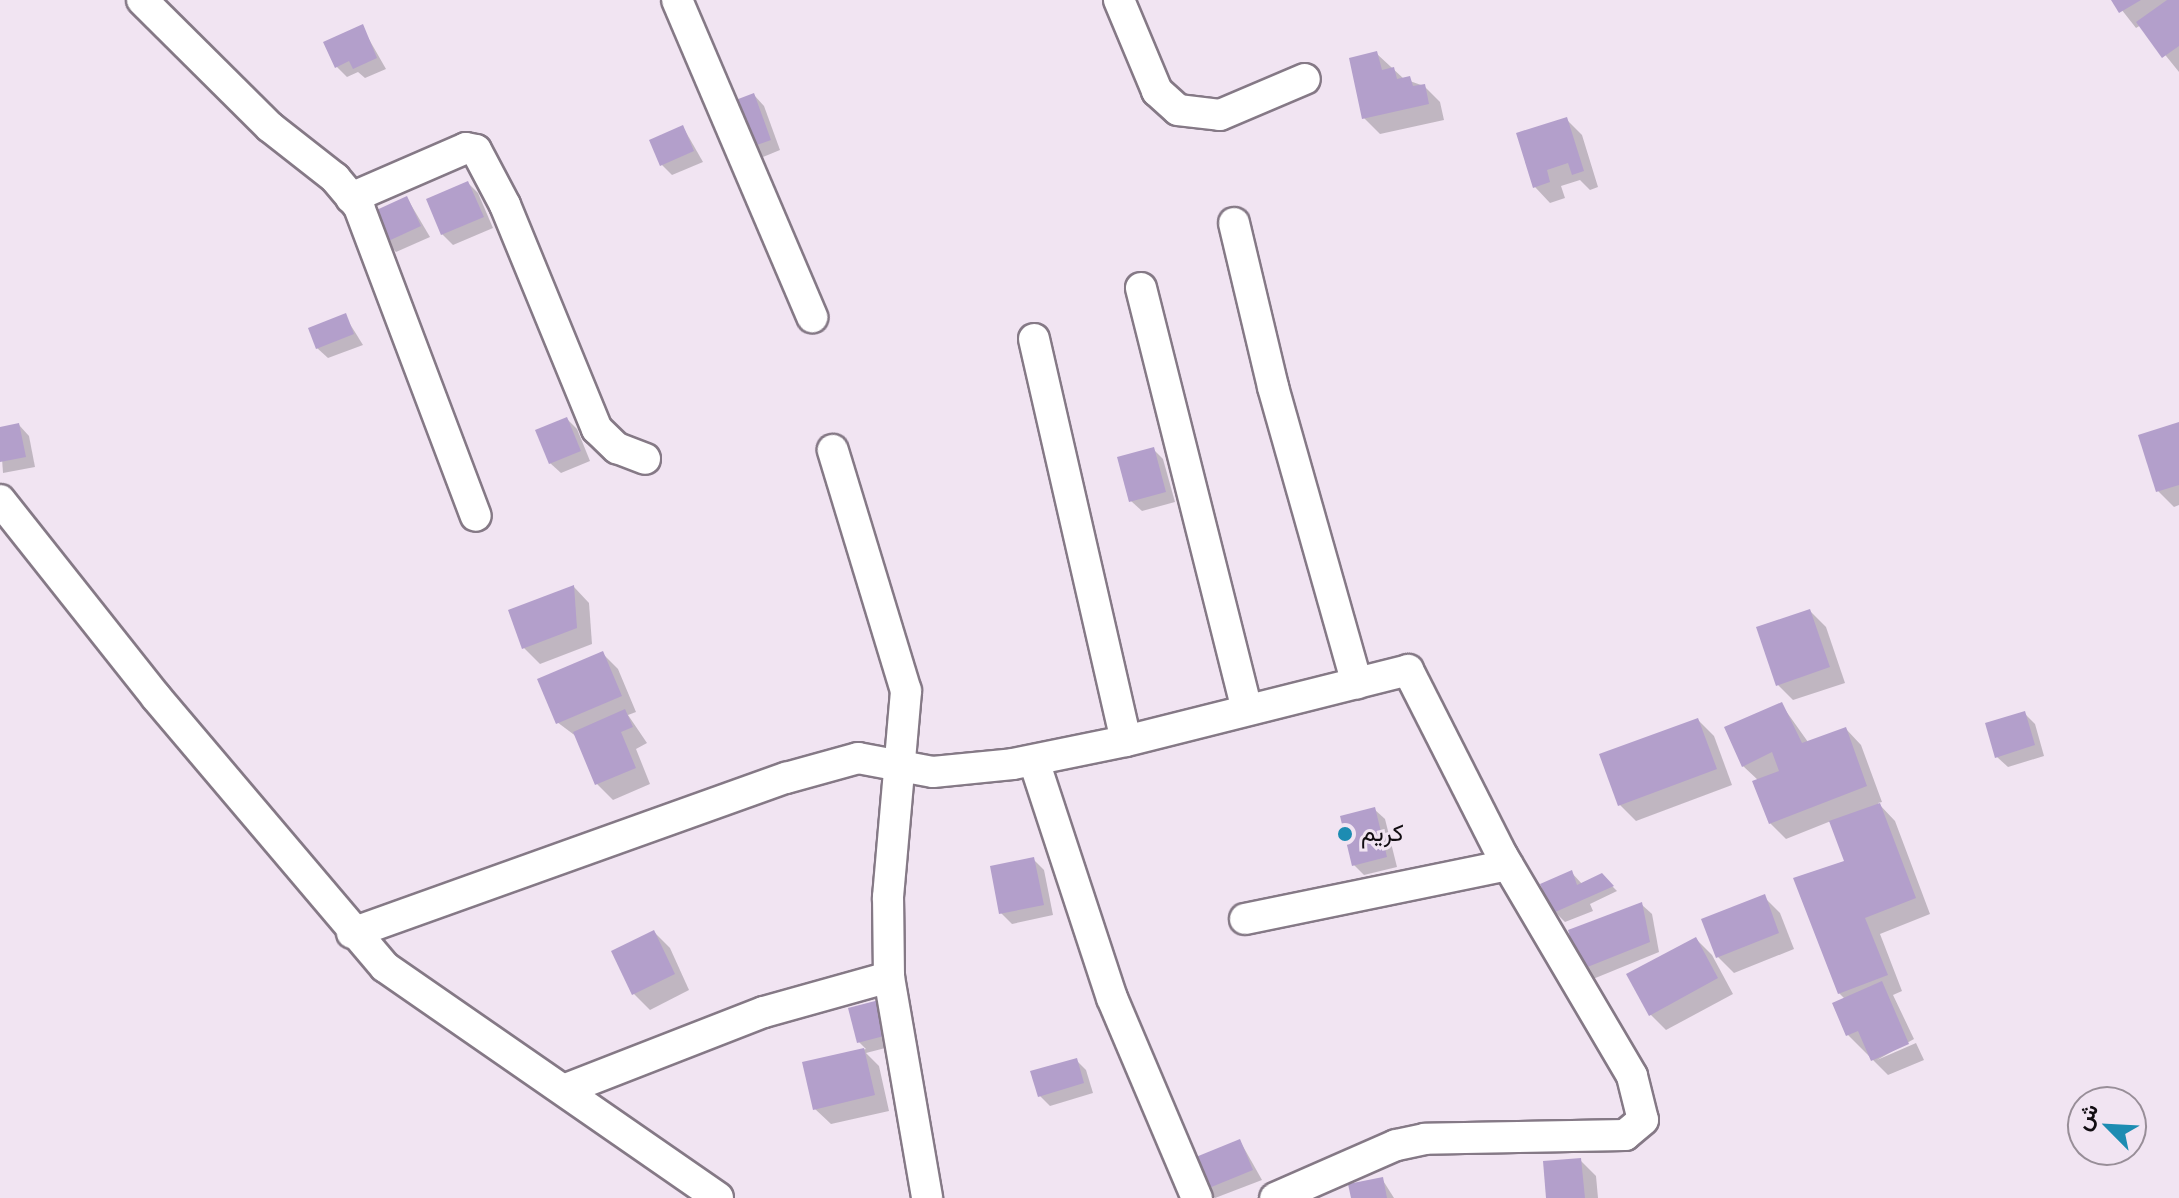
<!DOCTYPE html>
<html>
<head>
<meta charset="utf-8">
<style>
  body { margin:0 }
  #map { position:relative; width:2179px; height:1198px; overflow:hidden; background:#f1e4f2; font-family:"Fira Sans Condensed",Vazirmatn,sans-serif }
  div>[style] { position:absolute }
  .shadow>* { inset:0; background:#0003 }
  .building>* { inset:0; background:#b39fcb }
  .roads { filter:drop-shadow(2px 0 #857986) drop-shadow(-2px 0 #857986) drop-shadow(0 2px #857986) drop-shadow(0 -2px #857986) }
  .minor>* { height:30px; margin:-15px; padding:0 15px; transform-origin:15px; border-radius:15px; background:#fff }
  .dots>* { width:22px; height:22px; translate:-50% -50%; box-sizing:border-box; border:4px solid #f1e4f2; border-radius:50% }
  span { translate:-50% -50%; white-space:nowrap; text-align:center; line-height:1.15; -webkit-text-stroke:6px #f1e4f2; paint-order:stroke }
  .poi-label { font-size:24px; color:#120d12 }
  .left { translate:0 -50%; text-align:left }
  .north { position:absolute; left:2067px; top:1086px; width:80px; height:80px; box-sizing:border-box; background:#f1e4f2; border:2px solid #988e98; border-radius:50%; rotate:294deg; font-size:22px; font-weight:700; line-height:32px; text-align:center; color:#120d12 }
  .north::after { content:''; display:block; margin:auto; width:28px; height:36px; background:#1d8cb2; clip-path:polygon(50% 0,100% 100%,50% 72%,0 100%) }
</style>
</head>
<body>
<div id="map">
  <div class="shadow">
    <i style="clip-path:polygon(2114px 0,2179px 0,2179px 72px,2141px 25px,2136px 28px)"></i>
    <i style="clip-path:polygon(362px 27px,386px 69px,365px 78px,358px 72px,347px 77px,336px 66px)"></i>
    <i style="clip-path:polygon(1377px 54px,1404px 79px,1424px 86px,1440px 102px,1444px 120px,1380px 134px,1364px 118px)"></i>
    <i style="clip-path:polygon(754px 95px,764px 106px,780px 150px,763px 157px,752px 146px)"></i>
    <i style="clip-path:polygon(1566px 119px,1582px 135px,1598px 187px,1590px 190px,1580px 180px,1561px 186px,1565px 198px,1550px 203px,1535px 187px)"></i>
    <i style="clip-path:polygon(683px 127px,703px 162px,672px 175px,662px 165px)"></i>
    <i style="clip-path:polygon(468px 183px,478px 193px,493px 228px,453px 245px,442px 234px)"></i>
    <i style="clip-path:polygon(407px 198px,430px 237px,396px 252px,386px 242px)"></i>
    <i style="clip-path:polygon(345px 316px,363px 345px,328px 358px,317px 348px)"></i>
    <i style="clip-path:polygon(567px 419px,577px 429px,590px 461px,561px 473px,550px 463px)"></i>
    <i style="clip-path:polygon(2179px 424px,2179px 505px,2174px 507px,2158px 491px)"></i>
    <i style="clip-path:polygon(19px 425px,29px 436px,35px 467px,3px 473px,0 429px)"></i>
    <i style="clip-path:polygon(1153px 449px,1163px 459px,1175px 502px,1142px 511px,1131px 501px)"></i>
    <i style="clip-path:polygon(574px 587px,589px 603px,592px 644px,540px 664px,524px 648px)"></i>
    <i style="clip-path:polygon(1810px 611px,1826px 627px,1845px 683px,1793px 700px,1778px 685px)"></i>
    <i style="clip-path:polygon(602px 653px,618px 669px,636px 712px,628px 715px,647px 743px,636px 749px,650px 784px,613px 800px,597px 784px,577px 737px,557px 722px)"></i>
    <i style="clip-path:polygon(1781px 704px,1808px 742px,1846px 729px,1861px 745px,1882px 802px,1878px 803px,1895px 821px,1930px 914px,1880px 934px,1902px 991px,1893px 995px,1914px 1039px,1877px 1060px,1916px 1043px,1924px 1060px,1888px 1075px,1848px 1035px,1845px 999px,1839px 993px,1846px 863px,1831px 821px,1786px 839px,1770px 823px,1759px 781px,1743px 766px)"></i>
    <i style="clip-path:polygon(2025px 714px,2035px 724px,2044px 756px,2008px 767px,1997px 757px)"></i>
    <i style="clip-path:polygon(1698px 720px,1714px 736px,1732px 785px,1636px 821px,1620px 805px)"></i>
    <i style="clip-path:polygon(1374px 809px,1385px 819px,1397px 867px,1364px 875px,1354px 865px)"></i>
    <i style="clip-path:polygon(1033px 859px,1044px 870px,1053px 915px,1012px 924px,1001px 913px)"></i>
    <i style="clip-path:polygon(1571px 872px,1583px 885px,1601px 875px,1617px 891px,1590px 904px,1593px 911px,1565px 922px,1555px 912px)"></i>
    <i style="clip-path:polygon(1764px 897px,1780px 913px,1794px 949px,1734px 973px,1718px 957px)"></i>
    <i style="clip-path:polygon(1641px 904px,1652px 914px,1659px 952px,1593px 979px,1582px 969px)"></i>
    <i style="clip-path:polygon(654px 932px,670px 948px,689px 990px,650px 1010px,634px 994px)"></i>
    <i style="clip-path:polygon(1696px 939px,1712px 955px,1733px 994px,1666px 1030px,1650px 1014px)"></i>
    <i style="clip-path:polygon(850px 1009px,897px 1045px,866px 1053px,879px 1066px,889px 1111px,831px 1124px,815px 1109px,805px 1063px,866px 1049px,859px 1042px)"></i>
    <i style="clip-path:polygon(1076px 1060px,1086px 1070px,1093px 1093px,1050px 1106px,1040px 1096px)"></i>
    <i style="clip-path:polygon(1240px 1141px,1262px 1180px,1215px 1198px,1205px 1189px)"></i>
    <i style="clip-path:polygon(1580px 1160px,1596px 1176px,1598px 1198px,1548px 1198px)"></i>
    <i style="clip-path:polygon(1382px 1179px,1394px 1198px,1353px 1198px)"></i>
  </div>
  <div class="building">
    <i style="clip-path:polygon(2111px 0,2141px 0,2119px 13px)"></i>
    <i style="clip-path:polygon(2167px 0,2179px 0,2179px 46px,2162px 58px,2136px 22px)"></i>
    <i style="clip-path:polygon(363px 24px,377px 58px,353px 69px,349px 61px,335px 68px,323px 42px)"></i>
    <i style="clip-path:polygon(1377px 51px,1382px 70px,1394px 67px,1397px 79px,1410px 76px,1413px 86px,1425px 84px,1429px 104px,1362px 119px,1349px 58px)"></i>
    <i style="clip-path:polygon(754px 93px,771px 140px,751px 147px,733px 101px)"></i>
    <i style="clip-path:polygon(1567px 117px,1584px 171px,1572px 175px,1568px 163px,1547px 170px,1550px 182px,1533px 188px,1516px 133px)"></i>
    <i style="clip-path:polygon(683px 125px,694px 151px,660px 166px,649px 140px)"></i>
    <i style="clip-path:polygon(468px 181px,484px 217px,441px 235px,426px 199px)"></i>
    <i style="clip-path:polygon(407px 196px,421px 226px,384px 243px,370px 213px)"></i>
    <i style="clip-path:polygon(346px 313px,354px 334px,316px 349px,308px 328px)"></i>
    <i style="clip-path:polygon(567px 417px,581px 451px,549px 464px,535px 430px)"></i>
    <i style="clip-path:polygon(2179px 422px,2179px 485px,2156px 492px,2138px 435px)"></i>
    <i style="clip-path:polygon(19px 423px,26px 457px,0 462px,0 427px)"></i>
    <i style="clip-path:polygon(1154px 447px,1166px 492px,1129px 502px,1117px 457px)"></i>
    <i style="clip-path:polygon(574px 585px,577px 628px,522px 649px,508px 610px)"></i>
    <i style="clip-path:polygon(1810px 609px,1830px 667px,1776px 686px,1756px 627px)"></i>
    <i style="clip-path:polygon(603px 651px,622px 696px,556px 724px,537px 679px)"></i>
    <i style="clip-path:polygon(1782px 702px,1802px 743px,1846px 727px,1867px 786px,1769px 824px,1752px 781px,1779px 771px,1772px 752px,1742px 767px,1724px 727px)"></i>
    <i style="clip-path:polygon(625px 709px,633px 727px,621px 732px,636px 768px,595px 785px,573px 732px)"></i>
    <i style="clip-path:polygon(2025px 711px,2035px 745px,1995px 758px,1985px 723px)"></i>
    <i style="clip-path:polygon(1698px 718px,1717px 769px,1618px 806px,1599px 754px)"></i>
    <i style="clip-path:polygon(1880px 803px,1916px 898px,1865px 918px,1888px 975px,1838px 994px,1793px 878px,1844px 861px,1829px 821px)"></i>
    <i style="clip-path:polygon(1375px 807px,1387px 857px,1352px 866px,1340px 816px)"></i>
    <i style="clip-path:polygon(1034px 857px,1044px 905px,999px 914px,990px 866px)"></i>
    <i style="clip-path:polygon(1572px 870px,1577px 885px,1602px 873px,1614px 886px,1553px 913px,1540px 884px)"></i>
    <i style="clip-path:polygon(1765px 894px,1779px 933px,1716px 958px,1701px 919px)"></i>
    <i style="clip-path:polygon(1642px 902px,1650px 942px,1580px 970px,1568px 930px)"></i>
    <i style="clip-path:polygon(654px 930px,675px 974px,632px 995px,611px 951px)"></i>
    <i style="clip-path:polygon(1696px 937px,1718px 978px,1649px 1016px,1626px 974px)"></i>
    <i style="clip-path:polygon(1882px 981px,1909px 1044px,1871px 1061px,1858px 1031px,1846px 1036px,1832px 1003px)"></i>
    <i style="clip-path:polygon(879px 1000px,888px 1035px,857px 1043px,848px 1008px)"></i>
    <i style="clip-path:polygon(864px 1048px,875px 1095px,813px 1110px,802px 1062px)"></i>
    <i style="clip-path:polygon(1077px 1058px,1084px 1083px,1038px 1097px,1030px 1071px)"></i>
    <i style="clip-path:polygon(1240px 1139px,1253px 1170px,1204px 1190px,1191px 1159px)"></i>
    <i style="clip-path:polygon(1581px 1158px,1585px 1198px,1546px 1198px,1543px 1161px)"></i>
    <i style="clip-path:polygon(1383px 1177px,1387px 1198px,1351px 1198px,1348px 1184px)"></i>
  </div>
  <div class="roads">
    <div class="minor">
      <i style="left:142px;top:0;width:180px;rotate:44.8deg"></i>
      <i style="left:270px;top:127px;width:83px;rotate:38.1deg"></i>
      <i style="left:335px;top:178px;width:38px;rotate:50deg"></i>
      <i style="left:359px;top:207px;width:330px;rotate:69.3deg"></i>
      <i style="left:677px;top:0;width:345px;rotate:66.9deg"></i>
      <i style="left:1119px;top:0;width:99px;rotate:67.3deg"></i>
      <i style="left:1157px;top:91px;width:28px;rotate:42deg"></i>
      <i style="left:1178px;top:110px;width:42px;rotate:6.8deg"></i>
      <i style="left:1220px;top:115px;width:92px;rotate:-23deg"></i>
      <i style="left:351px;top:198px;width:125px;rotate:-23.5deg"></i>
      <i style="left:466px;top:148px;width:10px;rotate:11deg"></i>
      <i style="left:476px;top:150px;width:62px;rotate:62.2deg"></i>
      <i style="left:505px;top:205px;width:242px;rotate:67.7deg"></i>
      <i style="left:597px;top:429px;width:28px;rotate:44deg"></i>
      <i style="left:617px;top:448px;width:30px;rotate:21deg"></i>
      <i style="left:1234px;top:223px;width:169px;rotate:76.6deg"></i>
      <i style="left:1273px;top:387px;width:308px;rotate:74.2deg"></i>
      <i style="left:1141px;top:288px;width:435px;rotate:75.9deg"></i>
      <i style="left:1034px;top:339px;width:412px;rotate:77.1deg"></i>
      <i style="left:0;top:500px;width:251px;rotate:51.6deg"></i>
      <i style="left:156px;top:697px;width:354px;rotate:49.7deg"></i>
      <i style="left:385px;top:967px;width:405px;rotate:34.7deg"></i>
      <i style="left:1034px;top:761px;width:250px;rotate:71.8deg"></i>
      <i style="left:1112px;top:998px;width:217px;rotate:67deg"></i>
      <i style="left:1245px;top:919px;width:268px;rotate:-11.6deg"></i>
      <i style="left:352px;top:933px;width:461px;rotate:-19.7deg"></i>
      <i style="left:786px;top:778px;width:75px;rotate:-15.5deg"></i>
      <i style="left:858px;top:758px;width:76px;rotate:10.6deg"></i>
      <i style="left:933px;top:772px;width:80px;rotate:-5.7deg"></i>
      <i style="left:1013px;top:764px;width:115px;rotate:-11.5deg"></i>
      <i style="left:1126px;top:741px;width:291px;rotate:-14.1deg"></i>
      <i style="left:1408px;top:670px;width:208px;rotate:63.1deg"></i>
      <i style="left:1502px;top:855px;width:256px;rotate:59.5deg"></i>
      <i style="left:1632px;top:1076px;width:45px;rotate:76deg"></i>
      <i style="left:1643px;top:1120px;width:23px;rotate:140deg"></i>
      <i style="left:1625px;top:1135px;width:200px;rotate:178.9deg"></i>
      <i style="left:1425px;top:1139px;width:30px;rotate:168deg"></i>
      <i style="left:1396px;top:1145px;width:132px;rotate:156.3deg"></i>
      <i style="left:889px;top:977px;width:224px;rotate:80.2deg"></i>
      <i style="left:566px;top:1089px;width:212px;rotate:-21.3deg"></i>
      <i style="left:764px;top:1012px;width:130px;rotate:-15.6deg"></i>
      <i style="left:889px;top:977px;width:80px;rotate:-90.7deg"></i>
      <i style="left:888px;top:897px;width:207px;rotate:-85deg"></i>
      <i style="left:906px;top:691px;width:252px;rotate:-106.9deg"></i>
    </div>
  </div>
  <div class="dots">
    <i style="left:1345px;top:834px;background:#1d8cb2"></i>
  </div>
  <div class="poi-label">
    <span class="left" style="left:1361px;top:834px">كريم</span>
  </div>
  <div class="north">ش</div>
</div>
</body>
</html>
